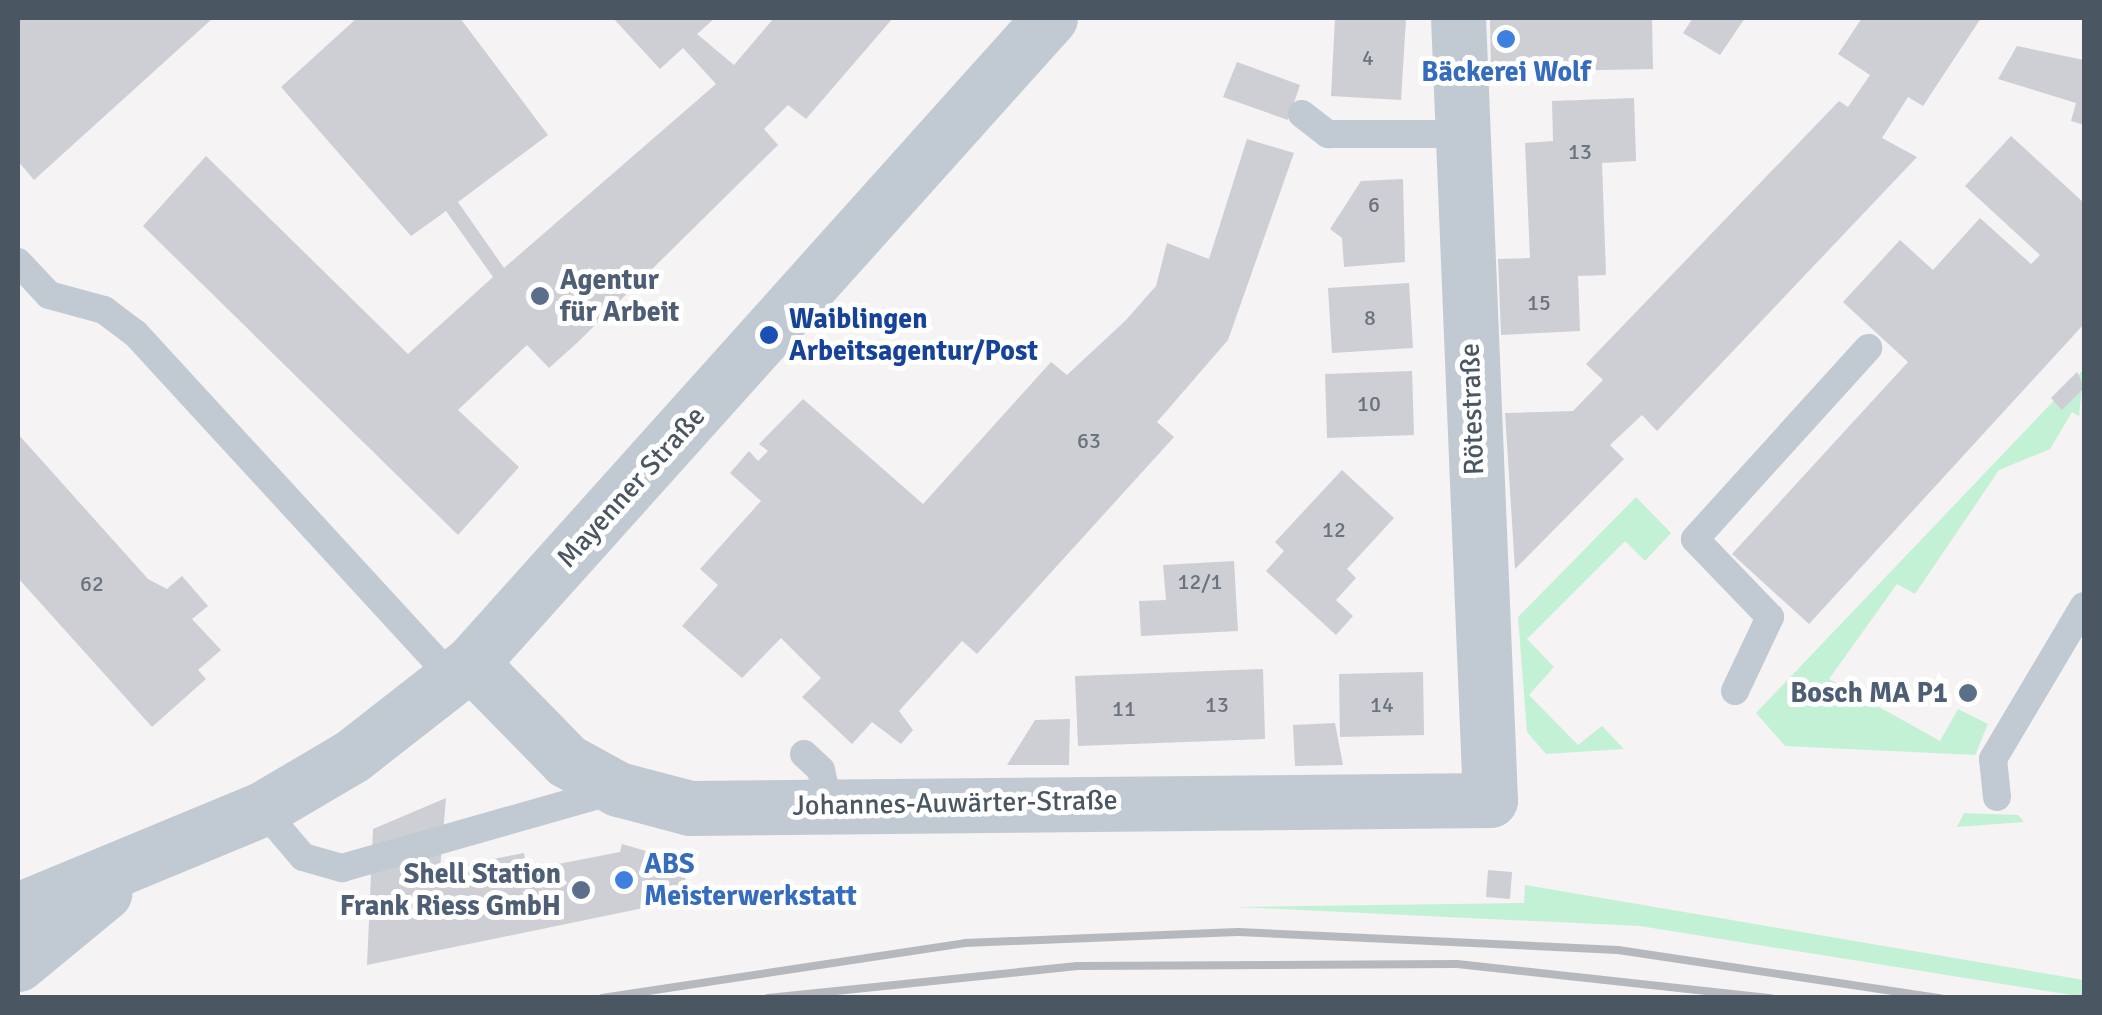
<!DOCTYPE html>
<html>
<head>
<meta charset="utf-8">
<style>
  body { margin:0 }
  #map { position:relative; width:2102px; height:1015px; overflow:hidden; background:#f5f3f3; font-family:Signika,sans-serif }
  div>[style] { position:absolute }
  .green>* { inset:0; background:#c3f1d5 }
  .building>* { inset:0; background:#cdcfd5 }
  .lane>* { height:28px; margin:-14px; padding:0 14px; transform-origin:14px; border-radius:14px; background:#c1cad2 }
  .street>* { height:55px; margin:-27.5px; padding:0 27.5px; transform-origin:27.5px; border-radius:27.5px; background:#c1cad2 }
  .rail>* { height:8px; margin:-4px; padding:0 4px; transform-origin:4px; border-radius:4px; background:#b5b8bd }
  .dots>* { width:28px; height:28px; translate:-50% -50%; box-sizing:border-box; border:5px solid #fff; border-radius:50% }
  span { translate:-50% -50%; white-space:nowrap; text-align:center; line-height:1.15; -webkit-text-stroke:10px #fff; paint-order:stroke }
  .number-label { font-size:22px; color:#6b747e }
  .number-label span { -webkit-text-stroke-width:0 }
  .shop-label { font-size:28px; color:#366cbe; font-weight:700 }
  .left { translate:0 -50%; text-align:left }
  .service-label { font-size:28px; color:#4e5e75; font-weight:700 }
  .right { translate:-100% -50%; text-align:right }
  .transit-label { font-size:28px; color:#164399; font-weight:700 }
  .street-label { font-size:28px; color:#4a5661 }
  .frame { position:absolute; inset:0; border:20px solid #4a5661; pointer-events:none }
</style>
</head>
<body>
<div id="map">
  <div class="green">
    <i style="clip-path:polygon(2084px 369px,2079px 416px,2072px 412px,2050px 449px,1999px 470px,1915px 594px,1897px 584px,1829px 679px,1940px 741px,1958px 709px,1988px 724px,1975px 755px,1785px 746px,1756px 713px)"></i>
    <i style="clip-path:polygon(1636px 497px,1671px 533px,1645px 561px,1625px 541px,1527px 639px,1554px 667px,1529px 695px,1578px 745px,1602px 726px,1624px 749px,1546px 754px,1527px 732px,1518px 617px)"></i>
    <i style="clip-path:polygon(1964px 813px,2018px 815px,2024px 822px,1957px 827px)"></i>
    <i style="clip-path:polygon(1525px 885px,2084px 980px,2084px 997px,1640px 926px,1236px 907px,1524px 903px)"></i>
  </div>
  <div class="building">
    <i style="clip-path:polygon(18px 18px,213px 18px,34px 180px,18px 161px)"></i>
    <i style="clip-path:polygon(357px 18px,460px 18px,548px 135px,458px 202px,504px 268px,716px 84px,683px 48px,660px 69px,613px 18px,715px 18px,697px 34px,734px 65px,774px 18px,893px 18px,806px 119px,788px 105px,764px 129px,778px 145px,578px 342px,549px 368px,527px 345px,458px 410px,519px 467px,458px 535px,143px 226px,206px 156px,408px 354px,493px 277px,446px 211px,411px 236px,281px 87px)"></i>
    <i style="clip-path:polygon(1335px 18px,1406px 19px,1401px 100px,1331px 96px)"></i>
    <i style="clip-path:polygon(1490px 18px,1652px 18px,1653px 69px,1491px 72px)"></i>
    <i style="clip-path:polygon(1693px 18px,1745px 18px,1720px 55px,1683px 33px)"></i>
    <i style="clip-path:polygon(1862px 18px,1981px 18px,1923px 106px,1908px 97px,1882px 138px,1917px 157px,1657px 431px,1642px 415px,1610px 445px,1624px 459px,1515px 569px,1505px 413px,1573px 411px,1603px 380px,1586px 364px,1839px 101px,1848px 107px,1870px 75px,1838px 54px)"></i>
    <i style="clip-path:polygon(2017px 46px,2084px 60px,2084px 125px,2071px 121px,2076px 103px,1998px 79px)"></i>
    <i style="clip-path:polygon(1237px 62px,1300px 85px,1288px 120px,1223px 97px)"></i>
    <i style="clip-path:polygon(1634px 98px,1636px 161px,1602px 163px,1606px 275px,1578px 276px,1580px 331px,1501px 335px,1498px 259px,1530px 258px,1525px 143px,1553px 141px,1552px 101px)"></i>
    <i style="clip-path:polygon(2011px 136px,2084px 203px,2084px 324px,1809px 624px,1732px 554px,1908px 362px,1843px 302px,1900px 240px,1933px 270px,1980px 218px,2031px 264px,2040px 255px,1965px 186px)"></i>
    <i style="clip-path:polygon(1247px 139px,1294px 153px,1228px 340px,1157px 422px,1174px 437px,977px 654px,962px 641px,899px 711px,913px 730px,901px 744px,872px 722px,852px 744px,802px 697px,821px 678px,781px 638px,742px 678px,682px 626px,718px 585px,700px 569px,761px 501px,730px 473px,749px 451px,758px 461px,768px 451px,759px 444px,803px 399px,923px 504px,1051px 362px,1067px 375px,1126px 320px,1156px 286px,1167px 243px,1209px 259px)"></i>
    <i style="clip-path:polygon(1403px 179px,1405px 262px,1344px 267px,1342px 238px,1330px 229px,1361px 181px)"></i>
    <i style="clip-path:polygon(1409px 283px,1413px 348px,1332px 353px,1328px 288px)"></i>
    <i style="clip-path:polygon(1412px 371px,1414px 435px,1327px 438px,1325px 374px)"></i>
    <i style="clip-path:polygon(2077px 372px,2084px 388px,2062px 410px,2051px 398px)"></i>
    <i style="clip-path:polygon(18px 434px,148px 579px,167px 589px,182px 576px,208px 606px,192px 619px,221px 650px,198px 670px,206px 679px,152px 727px,18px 578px)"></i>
    <i style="clip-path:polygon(1342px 470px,1394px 518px,1347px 569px,1356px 578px,1336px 600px,1353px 616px,1336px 635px,1266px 571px,1284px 551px,1275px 542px)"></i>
    <i style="clip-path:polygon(1234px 561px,1238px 631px,1141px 636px,1139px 601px,1166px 600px,1163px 565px)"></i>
    <i style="clip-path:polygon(1263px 669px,1265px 739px,1078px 746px,1075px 676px)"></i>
    <i style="clip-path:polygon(1423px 672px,1424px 735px,1340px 737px,1339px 674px)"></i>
    <i style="clip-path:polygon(1070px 719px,1069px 765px,1007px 765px,1035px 720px)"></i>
    <i style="clip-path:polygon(1335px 723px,1343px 765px,1295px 766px,1293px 725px)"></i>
    <i style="clip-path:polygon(446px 798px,440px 869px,524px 853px,527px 870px,620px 852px,622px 844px,684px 862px,687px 899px,367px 965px,373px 829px)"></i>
    <i style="clip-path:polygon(1488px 870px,1512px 872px,1510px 899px,1486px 897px)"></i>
  </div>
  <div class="lane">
    <i style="left:1302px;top:114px;width:33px;rotate:38deg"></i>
    <i style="left:1328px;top:134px;width:129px"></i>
    <i style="left:18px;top:262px;width:45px;rotate:46.8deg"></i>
    <i style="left:49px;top:295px;width:57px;rotate:15.3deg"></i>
    <i style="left:104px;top:310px;width:39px;rotate:37deg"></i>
    <i style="left:135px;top:333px;width:469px;rotate:47.4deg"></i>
    <i style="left:1735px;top:691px;width:82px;rotate:-64.7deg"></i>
    <i style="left:1770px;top:617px;width:108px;rotate:-133.9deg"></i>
    <i style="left:1695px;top:539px;width:258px;rotate:-47.8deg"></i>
    <i style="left:804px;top:754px;width:23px;rotate:43deg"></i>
    <i style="left:821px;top:770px;width:38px;rotate:78deg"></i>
    <i style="left:1997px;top:797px;width:38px;rotate:-96deg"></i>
    <i style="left:1993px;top:759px;width:178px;rotate:-59.3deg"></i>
    <i style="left:262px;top:809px;width:63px;rotate:49.5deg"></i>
    <i style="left:303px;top:857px;width:41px;rotate:15.8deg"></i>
    <i style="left:342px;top:868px;width:285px;rotate:-15.9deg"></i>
  </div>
  <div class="street">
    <i style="left:471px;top:663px;width:137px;rotate:45.6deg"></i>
    <i style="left:567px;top:761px;width:58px;rotate:28.8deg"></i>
    <i style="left:618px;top:789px;width:74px;rotate:14.8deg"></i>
    <i style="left:690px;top:808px;width:800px;rotate:-0.57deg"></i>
    <i style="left:1490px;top:800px;width:783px;rotate:-92.34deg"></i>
    <i style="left:18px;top:910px;width:264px;rotate:-22.5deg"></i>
    <i style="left:262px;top:809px;width:104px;rotate:-30.5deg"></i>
    <i style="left:352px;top:756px;width:151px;rotate:-38deg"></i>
    <i style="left:471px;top:663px;width:867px;rotate:-48.09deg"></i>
    <i style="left:18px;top:964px;width:112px;rotate:-39.5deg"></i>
  </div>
  <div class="rail">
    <i style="left:602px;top:998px;width:367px;rotate:-8.6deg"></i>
    <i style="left:965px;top:943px;width:273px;rotate:-2.3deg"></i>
    <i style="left:1238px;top:932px;width:380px;rotate:2.7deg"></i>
    <i style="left:1618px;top:950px;width:327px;rotate:8.5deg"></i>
    <i style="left:768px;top:998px;width:311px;rotate:-5.9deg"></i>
    <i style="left:1077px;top:966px;width:380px;rotate:-0.3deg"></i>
    <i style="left:1457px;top:964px;width:316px;rotate:6.2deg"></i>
  </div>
  <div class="dots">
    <i style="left:1506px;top:39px;background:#3f7fe0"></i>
    <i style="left:540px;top:296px;background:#5c6f8a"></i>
    <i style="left:769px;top:335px;background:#1a4fb4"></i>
    <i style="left:1968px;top:693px;background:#5c6f8a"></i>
    <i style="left:624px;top:880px;background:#3f7fe0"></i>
    <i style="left:581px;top:890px;background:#5c6f8a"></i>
  </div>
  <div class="number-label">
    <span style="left:1368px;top:58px">4</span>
    <span style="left:1580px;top:152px">13</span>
    <span style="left:1374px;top:205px">6</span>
    <span style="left:1539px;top:303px">15</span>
    <span style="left:1370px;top:318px">8</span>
    <span style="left:1369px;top:404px">10</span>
    <span style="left:1089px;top:441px">63</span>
    <span style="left:1334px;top:530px">12</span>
    <span style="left:1200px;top:582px">12/1</span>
    <span style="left:92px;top:584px">62</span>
    <span style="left:1217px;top:705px">13</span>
    <span style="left:1382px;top:705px">14</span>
    <span style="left:1124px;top:709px">11</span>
  </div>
  <div class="shop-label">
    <span style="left:1506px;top:72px">Bäckerei Wolf</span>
    <span class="left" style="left:644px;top:880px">ABS<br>Meisterwerkstatt</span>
  </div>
  <div class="service-label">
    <span class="left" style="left:560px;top:296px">Agentur<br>für Arbeit</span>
    <span class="right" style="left:1948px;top:693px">Bosch MA P1</span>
    <span class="right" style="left:561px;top:890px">Shell Station<br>Frank Riess GmbH</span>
  </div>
  <div class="transit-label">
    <span class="left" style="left:789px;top:335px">Waiblingen<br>Arbeitsagentur/Post</span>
  </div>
  <div class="street-label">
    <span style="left:1472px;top:409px;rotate:-92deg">Rötestraße</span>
    <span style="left:631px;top:487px;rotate:-48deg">Mayenner Straße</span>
    <span style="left:955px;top:803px;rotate:-1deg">Johannes-Auwärter-Straße</span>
  </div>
  <div class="frame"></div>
</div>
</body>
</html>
